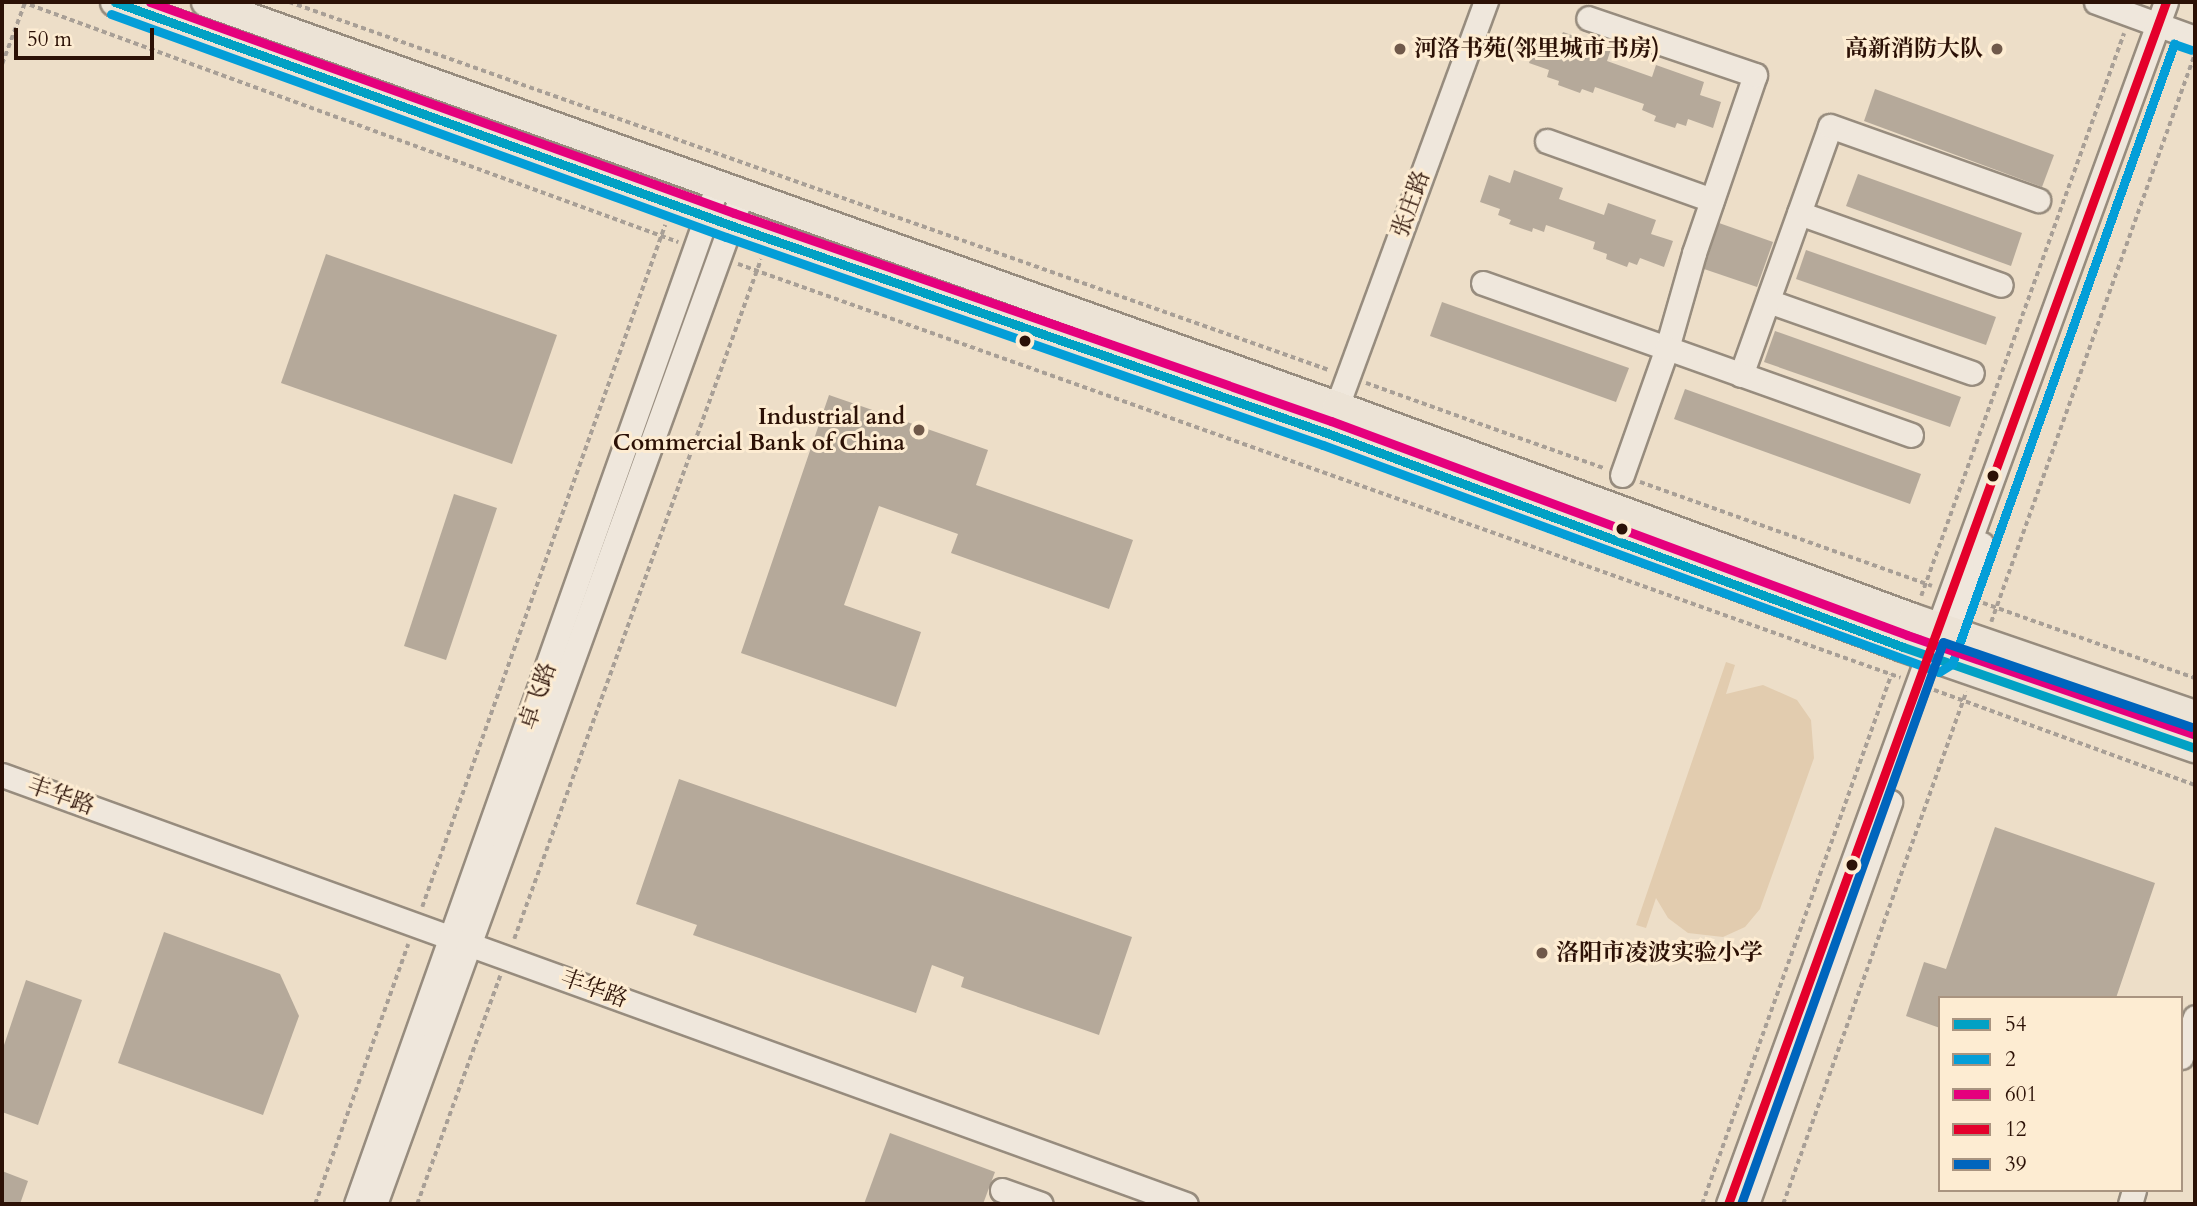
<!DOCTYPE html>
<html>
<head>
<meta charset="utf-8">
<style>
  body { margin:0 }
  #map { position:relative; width:2197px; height:1206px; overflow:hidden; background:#eddec8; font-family:Cardo,"Noto Serif SC",serif }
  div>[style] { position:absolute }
  .green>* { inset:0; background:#e2ccaf }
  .building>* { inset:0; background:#b5a99a }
  .path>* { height:3.5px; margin-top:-1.75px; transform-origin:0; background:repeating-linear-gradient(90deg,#a89f96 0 5px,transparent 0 8.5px) }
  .roads { filter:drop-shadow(2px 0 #978c7e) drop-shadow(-2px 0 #978c7e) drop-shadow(0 2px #978c7e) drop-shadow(0 -2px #978c7e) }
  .minor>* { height:23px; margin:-11.5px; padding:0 11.5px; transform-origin:11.5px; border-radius:11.5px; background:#efe7dc }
  .major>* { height:28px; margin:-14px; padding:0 14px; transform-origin:14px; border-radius:14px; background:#ece3d6 }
  .bus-1>* { height:9px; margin:-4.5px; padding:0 4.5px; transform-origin:4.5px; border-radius:4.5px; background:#02a1c4 }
  .bus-2>* { height:9px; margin:-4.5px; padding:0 4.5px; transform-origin:4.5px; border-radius:4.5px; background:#049ed8 }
  .bus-3>* { height:9px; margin:-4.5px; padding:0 4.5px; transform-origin:4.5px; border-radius:4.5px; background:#e5007d }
  .bus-4>* { height:9px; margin:-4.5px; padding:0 4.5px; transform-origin:4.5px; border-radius:4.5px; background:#e4002b }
  .bus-5>* { height:9px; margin:-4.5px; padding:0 4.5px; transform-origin:4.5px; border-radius:4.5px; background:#0065bd }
  .dots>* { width:19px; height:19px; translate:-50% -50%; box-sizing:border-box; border:4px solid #fdecd2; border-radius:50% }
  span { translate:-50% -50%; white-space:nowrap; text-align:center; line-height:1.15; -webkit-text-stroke:6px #fdecd2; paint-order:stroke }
  .poi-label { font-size:23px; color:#2c1106; font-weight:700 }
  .left { translate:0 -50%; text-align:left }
  .right { translate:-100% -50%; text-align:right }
  .street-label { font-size:23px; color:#2c1106 }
  .frame { position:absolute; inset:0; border:4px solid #2c1106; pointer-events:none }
  .legend { position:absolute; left:1938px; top:996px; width:245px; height:196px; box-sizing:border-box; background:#fdecd2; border:2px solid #a99480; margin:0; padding:9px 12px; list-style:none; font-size:21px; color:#2c1106 }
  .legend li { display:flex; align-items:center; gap:14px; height:35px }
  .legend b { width:35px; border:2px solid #a99480 }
  .scale { position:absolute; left:14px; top:28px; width:140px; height:32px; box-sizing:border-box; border:4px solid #2c1106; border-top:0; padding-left:9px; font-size:21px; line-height:24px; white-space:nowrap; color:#2c1106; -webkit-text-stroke:5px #fdecd2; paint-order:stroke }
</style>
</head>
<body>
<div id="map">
  <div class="green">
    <i style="clip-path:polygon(1726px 662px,1735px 665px,1726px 694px,1763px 685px,1797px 700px,1811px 720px,1814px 758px,1760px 909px,1745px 927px,1723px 937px,1688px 933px,1668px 918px,1656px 898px,1646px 928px,1636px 925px)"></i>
  </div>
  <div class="building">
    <i style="clip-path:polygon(1563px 32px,1611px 49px,1607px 61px,1652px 77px,1656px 65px,1704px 82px,1700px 95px,1721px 102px,1713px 128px,1688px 119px,1686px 126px,1677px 123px,1675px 128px,1654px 121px,1656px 116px,1642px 110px,1644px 104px,1595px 87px,1593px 93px,1582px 89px,1580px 93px,1558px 85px,1559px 81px,1547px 77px,1549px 70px,1529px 63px,1538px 37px,1558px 44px)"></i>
    <i style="clip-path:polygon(1875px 89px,2054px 155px,2042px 187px,1864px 121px)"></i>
    <i style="clip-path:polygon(1514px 170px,1563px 188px,1559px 199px,1604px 215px,1608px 203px,1656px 220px,1651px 234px,1673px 241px,1664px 267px,1640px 258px,1637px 265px,1629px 262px,1627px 267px,1606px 259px,1607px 254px,1593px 249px,1595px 242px,1546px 225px,1544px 232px,1533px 228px,1532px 232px,1509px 224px,1511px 220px,1498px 215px,1500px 209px,1480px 202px,1489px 175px,1510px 183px)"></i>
    <i style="clip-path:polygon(1858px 174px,2022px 233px,2011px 266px,1846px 206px)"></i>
    <i style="clip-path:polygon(1719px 223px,1773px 242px,1757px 287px,1704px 269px)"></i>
    <i style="clip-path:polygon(1806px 250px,1996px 317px,1986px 345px,1796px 279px)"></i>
    <i style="clip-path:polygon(326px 254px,557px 335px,512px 464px,281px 383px)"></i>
    <i style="clip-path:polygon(1442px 302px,1629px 368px,1616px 402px,1430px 336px)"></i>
    <i style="clip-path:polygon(1775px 331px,1961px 397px,1950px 427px,1764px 362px)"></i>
    <i style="clip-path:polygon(1685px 389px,1921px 474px,1910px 504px,1674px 419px)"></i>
    <i style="clip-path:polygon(829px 395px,988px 450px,976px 485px,1133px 540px,1109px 609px,951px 553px,958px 534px,879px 506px,844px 605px,921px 632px,896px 707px,741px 653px)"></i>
    <i style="clip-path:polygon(454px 494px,497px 508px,446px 660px,404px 646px)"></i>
    <i style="clip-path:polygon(679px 779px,1132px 937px,1099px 1035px,961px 987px,964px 977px,932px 965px,916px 1013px,693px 935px,697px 925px,636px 904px)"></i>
    <i style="clip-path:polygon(1995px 827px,2155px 883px,2116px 998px,1940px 998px,1940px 1028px,1906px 1016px,1924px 962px,1946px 969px)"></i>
    <i style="clip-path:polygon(164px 932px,280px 974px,299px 1016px,263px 1115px,118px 1063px)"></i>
    <i style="clip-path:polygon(26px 980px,82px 1000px,38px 1125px,2px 1112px,2px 1051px)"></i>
    <i style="clip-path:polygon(890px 1133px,995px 1172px,983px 1204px,864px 1204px)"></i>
    <i style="clip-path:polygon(2px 1171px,28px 1181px,20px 1204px,2px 1204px)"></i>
  </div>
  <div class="path">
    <i style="left:22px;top:2px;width:699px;rotate:20.1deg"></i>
    <i style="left:289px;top:2px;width:1103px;rotate:19.49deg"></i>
    <i style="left:2px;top:64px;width:66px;rotate:-69.6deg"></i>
    <i style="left:738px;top:264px;width:1234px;rotate:19.59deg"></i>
    <i style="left:1366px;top:383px;width:252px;rotate:19.7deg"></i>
    <i style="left:1640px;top:482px;width:310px;rotate:19.6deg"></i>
    <i style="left:1921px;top:596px;width:598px;rotate:-70.17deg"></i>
    <i style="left:1983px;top:603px;width:225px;rotate:19.5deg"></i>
    <i style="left:1991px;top:622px;width:601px;rotate:-70.27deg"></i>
    <i style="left:1934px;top:690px;width:278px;rotate:20deg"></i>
    <i style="left:422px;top:907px;width:724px;rotate:-70.39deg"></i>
    <i style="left:514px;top:939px;width:723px;rotate:-70.04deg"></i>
    <i style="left:315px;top:1204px;width:276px;rotate:-70.3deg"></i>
    <i style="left:417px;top:1204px;width:243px;rotate:-70deg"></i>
    <i style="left:1702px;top:1204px;width:562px;rotate:-70.34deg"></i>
    <i style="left:1783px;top:1204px;width:544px;rotate:-70.33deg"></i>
  </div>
  <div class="roads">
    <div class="minor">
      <i style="left:2096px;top:2px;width:105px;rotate:20deg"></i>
      <i style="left:1547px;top:141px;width:175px;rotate:19.7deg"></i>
      <i style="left:1799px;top:213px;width:214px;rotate:19.6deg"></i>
      <i style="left:1483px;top:283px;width:195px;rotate:19.5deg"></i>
      <i style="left:1667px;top:348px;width:99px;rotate:-74.1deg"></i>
      <i style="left:1694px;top:253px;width:188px;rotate:-71.1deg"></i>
      <i style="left:1755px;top:75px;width:176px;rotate:-161.2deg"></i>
      <i style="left:1768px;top:301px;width:216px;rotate:19.4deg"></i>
      <i style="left:1741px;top:375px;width:264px;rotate:-70.3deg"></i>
      <i style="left:1830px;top:126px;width:221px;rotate:19.6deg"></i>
      <i style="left:1337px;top:406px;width:431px;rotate:-69.8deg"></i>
      <i style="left:1622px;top:475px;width:135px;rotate:-70.5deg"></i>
      <i style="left:1667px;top:348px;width:259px;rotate:19.6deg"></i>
      <i style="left:1947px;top:641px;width:103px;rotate:-70.2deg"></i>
      <i style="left:2px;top:775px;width:1259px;rotate:19.92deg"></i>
      <i style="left:2181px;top:1057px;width:42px;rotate:-70.7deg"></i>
      <i style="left:1002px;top:1190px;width:41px;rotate:19.7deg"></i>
      <i style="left:356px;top:1204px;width:1079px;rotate:-70.46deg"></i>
      <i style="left:375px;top:1204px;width:1072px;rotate:-70.04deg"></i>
      <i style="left:1728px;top:1204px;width:1279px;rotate:-69.98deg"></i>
      <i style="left:1747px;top:1204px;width:427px;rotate:-70.4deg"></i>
      <i style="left:2130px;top:1204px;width:15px;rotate:-74deg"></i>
    </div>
    <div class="major">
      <i style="left:115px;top:2px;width:654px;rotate:19.93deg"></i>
      <i style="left:730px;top:225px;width:632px;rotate:19.21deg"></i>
      <i style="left:1327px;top:433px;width:614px;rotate:20.38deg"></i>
      <i style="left:1903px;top:647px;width:309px;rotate:19.1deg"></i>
      <i style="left:206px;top:2px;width:1201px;rotate:19.66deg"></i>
      <i style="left:1337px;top:406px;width:614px;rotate:20.21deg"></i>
      <i style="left:1913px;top:618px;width:298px;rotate:19deg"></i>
    </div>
  </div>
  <div class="bus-1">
    <i style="left:115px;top:2px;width:654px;rotate:19.93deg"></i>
    <i style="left:730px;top:225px;width:632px;rotate:19.21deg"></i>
    <i style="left:1327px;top:433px;width:614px;rotate:20.38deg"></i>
    <i style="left:1903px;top:647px;width:309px;rotate:19.1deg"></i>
  </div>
  <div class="bus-2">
    <i style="left:111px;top:14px;width:654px;rotate:19.93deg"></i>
    <i style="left:726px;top:237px;width:632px;rotate:19.21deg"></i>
    <i style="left:1323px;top:445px;width:656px;rotate:20.23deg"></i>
    <i style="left:1939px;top:672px;width:15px;rotate:-32deg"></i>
    <i style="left:1952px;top:664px;width:659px;rotate:-70.3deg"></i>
    <i style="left:2174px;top:44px;width:18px;rotate:19deg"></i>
  </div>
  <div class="bus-3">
    <i style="left:150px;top:2px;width:621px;rotate:19.86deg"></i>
    <i style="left:734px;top:213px;width:632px;rotate:19.21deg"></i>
    <i style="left:1331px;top:421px;width:614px;rotate:20.38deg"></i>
    <i style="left:1907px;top:635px;width:305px;rotate:19.1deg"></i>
  </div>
  <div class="bus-4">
    <i style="left:1728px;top:1204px;width:1279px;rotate:-69.98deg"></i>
  </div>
  <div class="bus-5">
    <i style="left:1741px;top:1204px;width:597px;rotate:-70.23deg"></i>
    <i style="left:1943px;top:642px;width:262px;rotate:18.9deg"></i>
  </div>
  <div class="dots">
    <i style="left:1400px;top:49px;background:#70594a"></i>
    <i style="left:1997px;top:49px;background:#70594a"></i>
    <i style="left:1025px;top:341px;background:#2c1106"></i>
    <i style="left:919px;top:430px;background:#70594a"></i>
    <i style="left:1993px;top:476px;background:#2c1106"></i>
    <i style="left:1622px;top:529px;background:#2c1106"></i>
    <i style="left:1852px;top:865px;background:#2c1106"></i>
    <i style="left:1542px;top:953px;background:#70594a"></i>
  </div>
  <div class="poi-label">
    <span class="left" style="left:1414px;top:49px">河洛书苑(邻里城市书房)</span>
    <span class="right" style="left:1983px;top:49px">高新消防大队</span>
    <span class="right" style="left:905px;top:430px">Industrial and<br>Commercial Bank of China</span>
    <span class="left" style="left:1556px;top:953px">洛阳市凌波实验小学</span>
  </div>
  <div class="street-label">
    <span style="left:1411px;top:204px;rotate:-70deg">张庄路</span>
    <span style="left:538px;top:696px;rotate:-71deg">卓飞路</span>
    <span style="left:61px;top:796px;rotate:20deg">丰华路</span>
    <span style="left:594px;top:989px;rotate:20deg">丰华路</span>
  </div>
  <div class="frame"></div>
  <ul class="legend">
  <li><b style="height:9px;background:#02a1c4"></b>54</li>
  <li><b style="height:9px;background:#049ed8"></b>2</li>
  <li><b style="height:9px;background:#e5007d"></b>601</li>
  <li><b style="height:9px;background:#e4002b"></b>12</li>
  <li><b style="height:9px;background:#0065bd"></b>39</li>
  </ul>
  <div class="scale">50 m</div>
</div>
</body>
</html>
